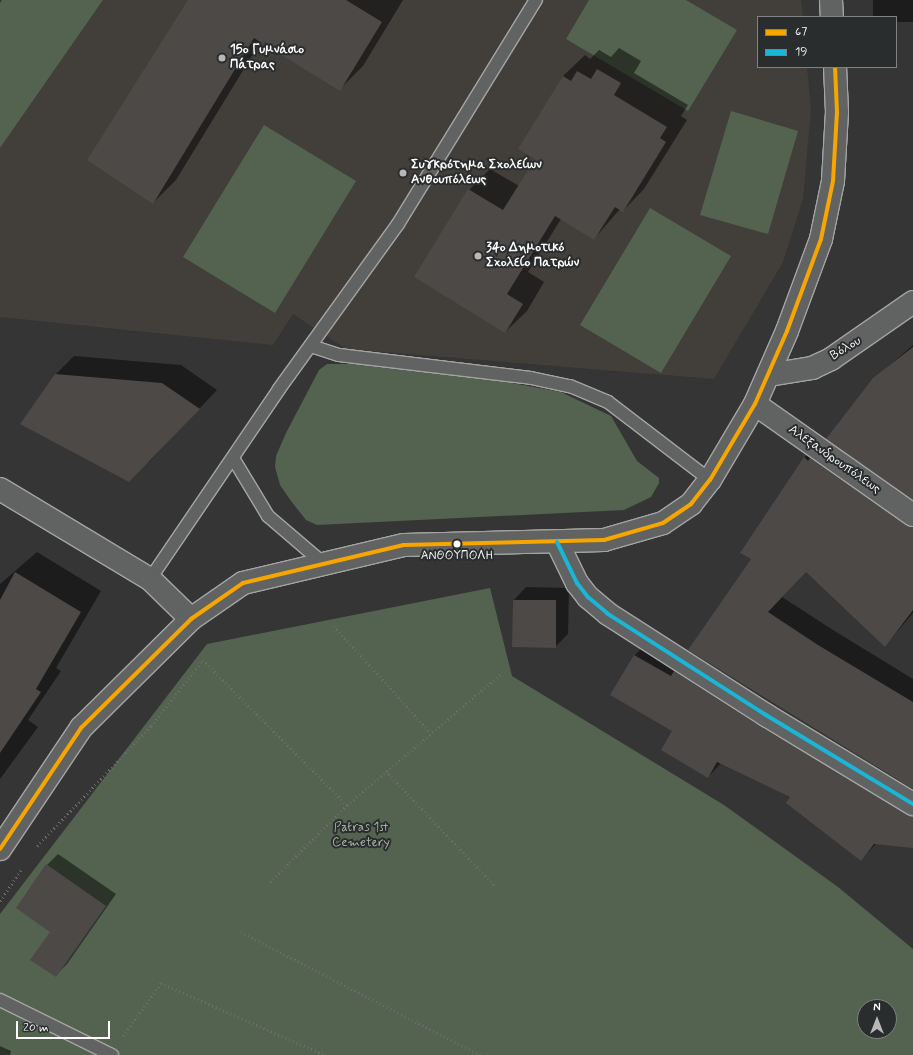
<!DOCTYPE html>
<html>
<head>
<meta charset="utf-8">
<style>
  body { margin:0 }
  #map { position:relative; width:913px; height:1055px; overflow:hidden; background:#353535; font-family:Mynerve,sans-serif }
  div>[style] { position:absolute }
  .built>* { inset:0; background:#423f3a }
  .green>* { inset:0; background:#536350 }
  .shadow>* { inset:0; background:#0007 }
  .building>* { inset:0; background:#4c4946 }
  .path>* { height:2.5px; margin-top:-1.25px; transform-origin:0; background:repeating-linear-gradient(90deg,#6b6c6c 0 1px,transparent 0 4px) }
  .roads { filter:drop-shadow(1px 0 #a4a4a4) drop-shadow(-1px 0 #a4a4a4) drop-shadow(0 1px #a4a4a4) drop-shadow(0 -1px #a4a4a4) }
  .lane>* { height:12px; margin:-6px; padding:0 6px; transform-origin:6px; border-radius:6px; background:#616262 }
  .street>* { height:22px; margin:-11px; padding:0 11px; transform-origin:11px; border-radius:11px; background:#616262 }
  .secondary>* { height:22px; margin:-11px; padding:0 11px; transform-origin:11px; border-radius:11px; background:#616262 }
  .primary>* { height:22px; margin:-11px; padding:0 11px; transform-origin:11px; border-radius:11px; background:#616262 }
  .bus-1>* { height:4px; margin:-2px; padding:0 2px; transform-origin:2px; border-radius:2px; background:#f7a600 }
  .bus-2>* { height:4px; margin:-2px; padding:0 2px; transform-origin:2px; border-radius:2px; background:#1ab6d8 }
  .dots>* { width:11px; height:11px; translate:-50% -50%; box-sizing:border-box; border:2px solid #2a2d2e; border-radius:50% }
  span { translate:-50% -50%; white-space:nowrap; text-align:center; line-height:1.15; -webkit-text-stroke:4px #2a2d2e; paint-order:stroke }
  .bus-label { font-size:12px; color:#fff }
  .poi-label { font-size:13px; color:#fff; font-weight:700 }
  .left { translate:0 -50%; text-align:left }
  .street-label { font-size:13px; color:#fff }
  .park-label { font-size:13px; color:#acb4aa }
  .legend { position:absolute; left:757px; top:16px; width:140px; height:52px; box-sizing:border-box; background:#2a2d2e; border:1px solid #7f8182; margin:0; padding:5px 7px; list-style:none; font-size:12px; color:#fff }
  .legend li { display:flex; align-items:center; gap:8px; height:20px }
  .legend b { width:20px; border:1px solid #7f8182 }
  .north { position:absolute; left:857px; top:999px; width:40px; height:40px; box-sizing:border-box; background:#2a2d2e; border:1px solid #7f8182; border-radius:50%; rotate:0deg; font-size:11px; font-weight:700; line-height:16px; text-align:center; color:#fff }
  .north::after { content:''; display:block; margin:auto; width:14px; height:18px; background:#b8b8b8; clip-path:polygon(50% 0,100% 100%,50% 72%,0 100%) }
  .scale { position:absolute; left:16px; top:1021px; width:94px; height:18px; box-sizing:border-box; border:2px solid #fff; border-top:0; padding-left:5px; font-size:12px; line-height:14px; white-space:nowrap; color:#fff; -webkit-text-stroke:3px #2a2d2e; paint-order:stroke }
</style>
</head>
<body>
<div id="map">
  <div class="built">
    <i style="clip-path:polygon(103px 0,801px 0,803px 17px,758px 17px,758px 67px,807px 67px,811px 109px,803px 199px,783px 262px,714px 379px,346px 349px,293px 314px,273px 345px,0 317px,0 148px)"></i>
  </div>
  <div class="green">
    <i style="clip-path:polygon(2px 0,103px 0,0 148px,0 3px)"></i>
    <i style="clip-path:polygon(589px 0,686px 0,737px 30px,688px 111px,566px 39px)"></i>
    <i style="clip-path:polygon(731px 111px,798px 131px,768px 234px,700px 215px)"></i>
    <i style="clip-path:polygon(264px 125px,356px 181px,275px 313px,183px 257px)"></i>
    <i style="clip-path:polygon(650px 208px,731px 256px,661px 373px,580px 325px)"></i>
    <i style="clip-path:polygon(327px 364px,366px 364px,469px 375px,561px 392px,611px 416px,637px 461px,659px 478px,659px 483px,651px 497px,624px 510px,317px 525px,306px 520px,291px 501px,280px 485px,275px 467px,276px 456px,286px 433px,319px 370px)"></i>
    <i style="clip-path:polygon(evenodd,490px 588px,512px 676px,724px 805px,838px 887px,913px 949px,913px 1055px,0 1055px,0 914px,207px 644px,490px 588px,865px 1007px,889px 1007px,889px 1031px,865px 1031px,865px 1007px)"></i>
  </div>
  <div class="shadow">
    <i style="clip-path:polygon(189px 0,403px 0,363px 66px,340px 89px,261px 41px,176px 180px,153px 203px)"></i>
    <i style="clip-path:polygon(873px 0,913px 0,913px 22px,896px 22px,896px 17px,873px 17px)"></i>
    <i style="clip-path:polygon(619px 48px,641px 61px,634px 73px,688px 105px,681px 116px,687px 120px,644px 189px,623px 211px,620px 209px,594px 239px,561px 219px,528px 272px,544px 282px,527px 311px,505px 332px,469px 190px,490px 169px,519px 186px,536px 159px,563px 76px,585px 55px,590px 59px,599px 50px,611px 57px)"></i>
    <i style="clip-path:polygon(913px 345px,913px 498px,874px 379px)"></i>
    <i style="clip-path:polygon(74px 356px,181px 365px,217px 390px,148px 463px,56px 374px)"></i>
    <i style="clip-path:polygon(819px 443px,913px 505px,913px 613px,885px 646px,806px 571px,782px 597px,833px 630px,913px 679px,913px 788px,690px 650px,752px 559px,804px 458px)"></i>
    <i style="clip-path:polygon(37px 552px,101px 591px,56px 668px,61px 671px,28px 720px,38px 727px,0 779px,0 584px)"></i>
    <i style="clip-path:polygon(526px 587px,569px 588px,568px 634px,555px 647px,514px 600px)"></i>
    <i style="clip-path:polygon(650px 640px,913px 795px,913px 847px,877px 843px,861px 859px,792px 797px,721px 763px,708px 777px,674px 731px,611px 695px,635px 655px)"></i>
    <i style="clip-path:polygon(58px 854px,116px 894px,67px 964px,55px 976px,47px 865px)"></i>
    <i style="clip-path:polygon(0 1046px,11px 1051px,10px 1055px,0 1055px)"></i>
  </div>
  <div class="building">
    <i style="clip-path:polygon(188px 0,346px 0,382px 22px,340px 91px,254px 38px,153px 204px,87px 160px)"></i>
    <i style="clip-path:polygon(597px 69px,621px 83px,614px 95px,667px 127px,660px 138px,666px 142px,623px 212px,615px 207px,594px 240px,555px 216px,507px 294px,523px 304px,505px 333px,414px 277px,468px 189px,503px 210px,535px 159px,518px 149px,563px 76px,571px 81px,577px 71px,591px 79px)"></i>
    <i style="clip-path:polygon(913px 347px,913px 500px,826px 439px,873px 378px)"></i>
    <i style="clip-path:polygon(55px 374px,162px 383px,200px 409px,129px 482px,20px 424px)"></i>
    <i style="clip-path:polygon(804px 457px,808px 461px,810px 458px,906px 525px,913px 527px,913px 610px,885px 647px,806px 572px,768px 612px,818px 645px,913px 702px,913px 789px,688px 650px,751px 559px,740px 553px)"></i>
    <i style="clip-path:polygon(15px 572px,81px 612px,36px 689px,41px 692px,0 753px,0 600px)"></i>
    <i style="clip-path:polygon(513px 600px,556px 600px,556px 648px,512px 647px)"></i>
    <i style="clip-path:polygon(634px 655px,671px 676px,674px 671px,760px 726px,913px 816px,913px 848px,874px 844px,861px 861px,786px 803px,790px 797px,717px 762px,708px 778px,661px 750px,672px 731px,610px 695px)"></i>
    <i style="clip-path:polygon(46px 864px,106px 906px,56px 977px,30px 960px,50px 932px,16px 908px)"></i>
  </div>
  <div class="path">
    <i style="left:334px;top:626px;width:144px;rotate:47.8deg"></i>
    <i style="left:386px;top:771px;width:158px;rotate:46.5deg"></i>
    <i style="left:37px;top:846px;width:166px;rotate:-46.5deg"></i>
    <i style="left:151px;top:726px;width:84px;rotate:-51.8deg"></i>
    <i style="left:203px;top:660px;width:204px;rotate:45.2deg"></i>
    <i style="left:347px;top:805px;width:201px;rotate:-40.4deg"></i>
    <i style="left:270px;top:882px;width:109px;rotate:-45deg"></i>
    <i style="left:0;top:901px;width:37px;rotate:-56deg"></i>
    <i style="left:241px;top:932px;width:269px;rotate:27.2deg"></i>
    <i style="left:123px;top:1036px;width:65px;rotate:-54.4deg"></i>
    <i style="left:161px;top:983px;width:179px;rotate:23.7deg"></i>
  </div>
  <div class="roads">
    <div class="lane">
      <i style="left:311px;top:346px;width:29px;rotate:18deg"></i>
      <i style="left:339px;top:355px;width:193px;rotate:6.8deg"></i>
      <i style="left:531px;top:378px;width:40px;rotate:12deg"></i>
      <i style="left:570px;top:386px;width:41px;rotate:22.8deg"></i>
      <i style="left:608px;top:402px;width:128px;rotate:37.4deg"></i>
      <i style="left:233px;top:458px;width:68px;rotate:58.9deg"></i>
      <i style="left:268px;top:516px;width:74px;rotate:40.6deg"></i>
      <i style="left:150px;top:579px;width:230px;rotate:-55.8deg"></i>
      <i style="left:279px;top:389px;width:203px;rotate:-54.2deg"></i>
      <i style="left:398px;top:224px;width:263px;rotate:-58.4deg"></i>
      <i style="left:0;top:1000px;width:125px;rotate:26.2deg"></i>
    </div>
    <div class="street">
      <i style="left:755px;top:404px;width:193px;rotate:35.1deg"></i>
      <i style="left:0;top:489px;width:175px;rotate:31deg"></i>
      <i style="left:150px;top:579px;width:57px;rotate:44.3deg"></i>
      <i style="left:557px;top:542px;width:46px;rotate:64deg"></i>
      <i style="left:577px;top:583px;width:18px;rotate:52deg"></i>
      <i style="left:588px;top:597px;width:26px;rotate:40deg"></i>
      <i style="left:608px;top:614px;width:188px;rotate:32.6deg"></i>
      <i style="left:766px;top:715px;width:172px;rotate:31.2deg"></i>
    </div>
    <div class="secondary">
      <i style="left:769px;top:375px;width:44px;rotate:-9.2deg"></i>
      <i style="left:812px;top:368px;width:21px;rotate:-25deg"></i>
      <i style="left:831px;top:359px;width:100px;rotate:-34.8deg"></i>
    </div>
    <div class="primary">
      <i style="left:831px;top:0;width:17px;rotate:87deg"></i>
      <i style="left:0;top:849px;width:146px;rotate:-56.2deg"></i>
      <i style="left:81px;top:728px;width:155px;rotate:-44.7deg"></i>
      <i style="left:191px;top:619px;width:63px;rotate:-34.7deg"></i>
      <i style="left:243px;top:583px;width:165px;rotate:-13.3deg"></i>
      <i style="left:404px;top:545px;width:200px;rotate:-1.4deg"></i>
      <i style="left:604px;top:540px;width:61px;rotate:-16.1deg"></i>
      <i style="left:663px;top:523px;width:34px;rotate:-34deg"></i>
      <i style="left:691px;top:504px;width:31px;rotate:-52deg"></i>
      <i style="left:710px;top:480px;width:88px;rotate:-59.4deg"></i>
      <i style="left:755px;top:404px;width:80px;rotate:-66.3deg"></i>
      <i style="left:787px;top:331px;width:98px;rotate:-69.7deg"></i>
      <i style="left:821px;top:239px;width:59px;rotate:-78.3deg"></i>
      <i style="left:833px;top:181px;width:69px;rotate:-86.7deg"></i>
      <i style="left:837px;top:112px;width:45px;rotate:-92.5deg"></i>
    </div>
  </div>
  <div class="bus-1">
    <i style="left:0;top:849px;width:146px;rotate:-56.2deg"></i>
    <i style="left:81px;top:728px;width:155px;rotate:-44.7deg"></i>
    <i style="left:191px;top:619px;width:63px;rotate:-34.7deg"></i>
    <i style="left:243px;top:583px;width:165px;rotate:-13.3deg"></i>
    <i style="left:404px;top:545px;width:200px;rotate:-1.4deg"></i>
    <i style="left:604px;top:540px;width:61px;rotate:-16.1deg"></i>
    <i style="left:663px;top:523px;width:34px;rotate:-34deg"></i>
    <i style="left:691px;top:504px;width:31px;rotate:-52deg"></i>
    <i style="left:710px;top:480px;width:88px;rotate:-59.4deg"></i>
    <i style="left:755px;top:404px;width:80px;rotate:-66.3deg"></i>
    <i style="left:787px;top:331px;width:98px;rotate:-69.7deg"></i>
    <i style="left:821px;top:239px;width:59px;rotate:-78.3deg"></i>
    <i style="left:833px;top:181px;width:69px;rotate:-86.7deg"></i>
    <i style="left:837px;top:112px;width:45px;rotate:-92.5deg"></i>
  </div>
  <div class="bus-2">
    <i style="left:557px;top:542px;width:46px;rotate:64deg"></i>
    <i style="left:577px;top:583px;width:18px;rotate:52deg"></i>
    <i style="left:588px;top:597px;width:26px;rotate:40deg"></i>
    <i style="left:608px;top:614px;width:188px;rotate:32.6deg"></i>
    <i style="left:766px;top:715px;width:172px;rotate:31.2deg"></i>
  </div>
  <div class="dots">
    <i style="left:222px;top:58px;background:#b8b8b8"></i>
    <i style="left:403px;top:173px;background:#b8b8b8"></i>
    <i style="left:478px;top:256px;background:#b8b8b8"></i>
    <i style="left:457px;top:544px;background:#fff"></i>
  </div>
  <div class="bus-label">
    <span style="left:457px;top:557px">ΑΝΘΟΥΠΟΛΗ</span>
  </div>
  <div class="poi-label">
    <span class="left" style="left:230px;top:58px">15ο Γυμνάσιο<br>Πάτρας</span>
    <span class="left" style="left:411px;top:173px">Συγκρότημα Σχολείων<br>Ανθουπόλεως</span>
    <span class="left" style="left:486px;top:256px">34ο Δημοτικό<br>Σχολείο Πατρών</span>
  </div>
  <div class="street-label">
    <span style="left:846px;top:349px;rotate:-31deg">Βόλου</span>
    <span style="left:834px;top:460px;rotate:35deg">Αλεξανδρουπόλεως</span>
  </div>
  <div class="park-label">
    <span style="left:361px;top:836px">Patras 1st<br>Cemetery</span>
  </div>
  <ul class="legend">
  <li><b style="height:5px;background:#f7a600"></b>67</li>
  <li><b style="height:5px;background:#1ab6d8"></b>19</li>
  </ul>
  <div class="north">N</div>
  <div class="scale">20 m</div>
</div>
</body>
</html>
